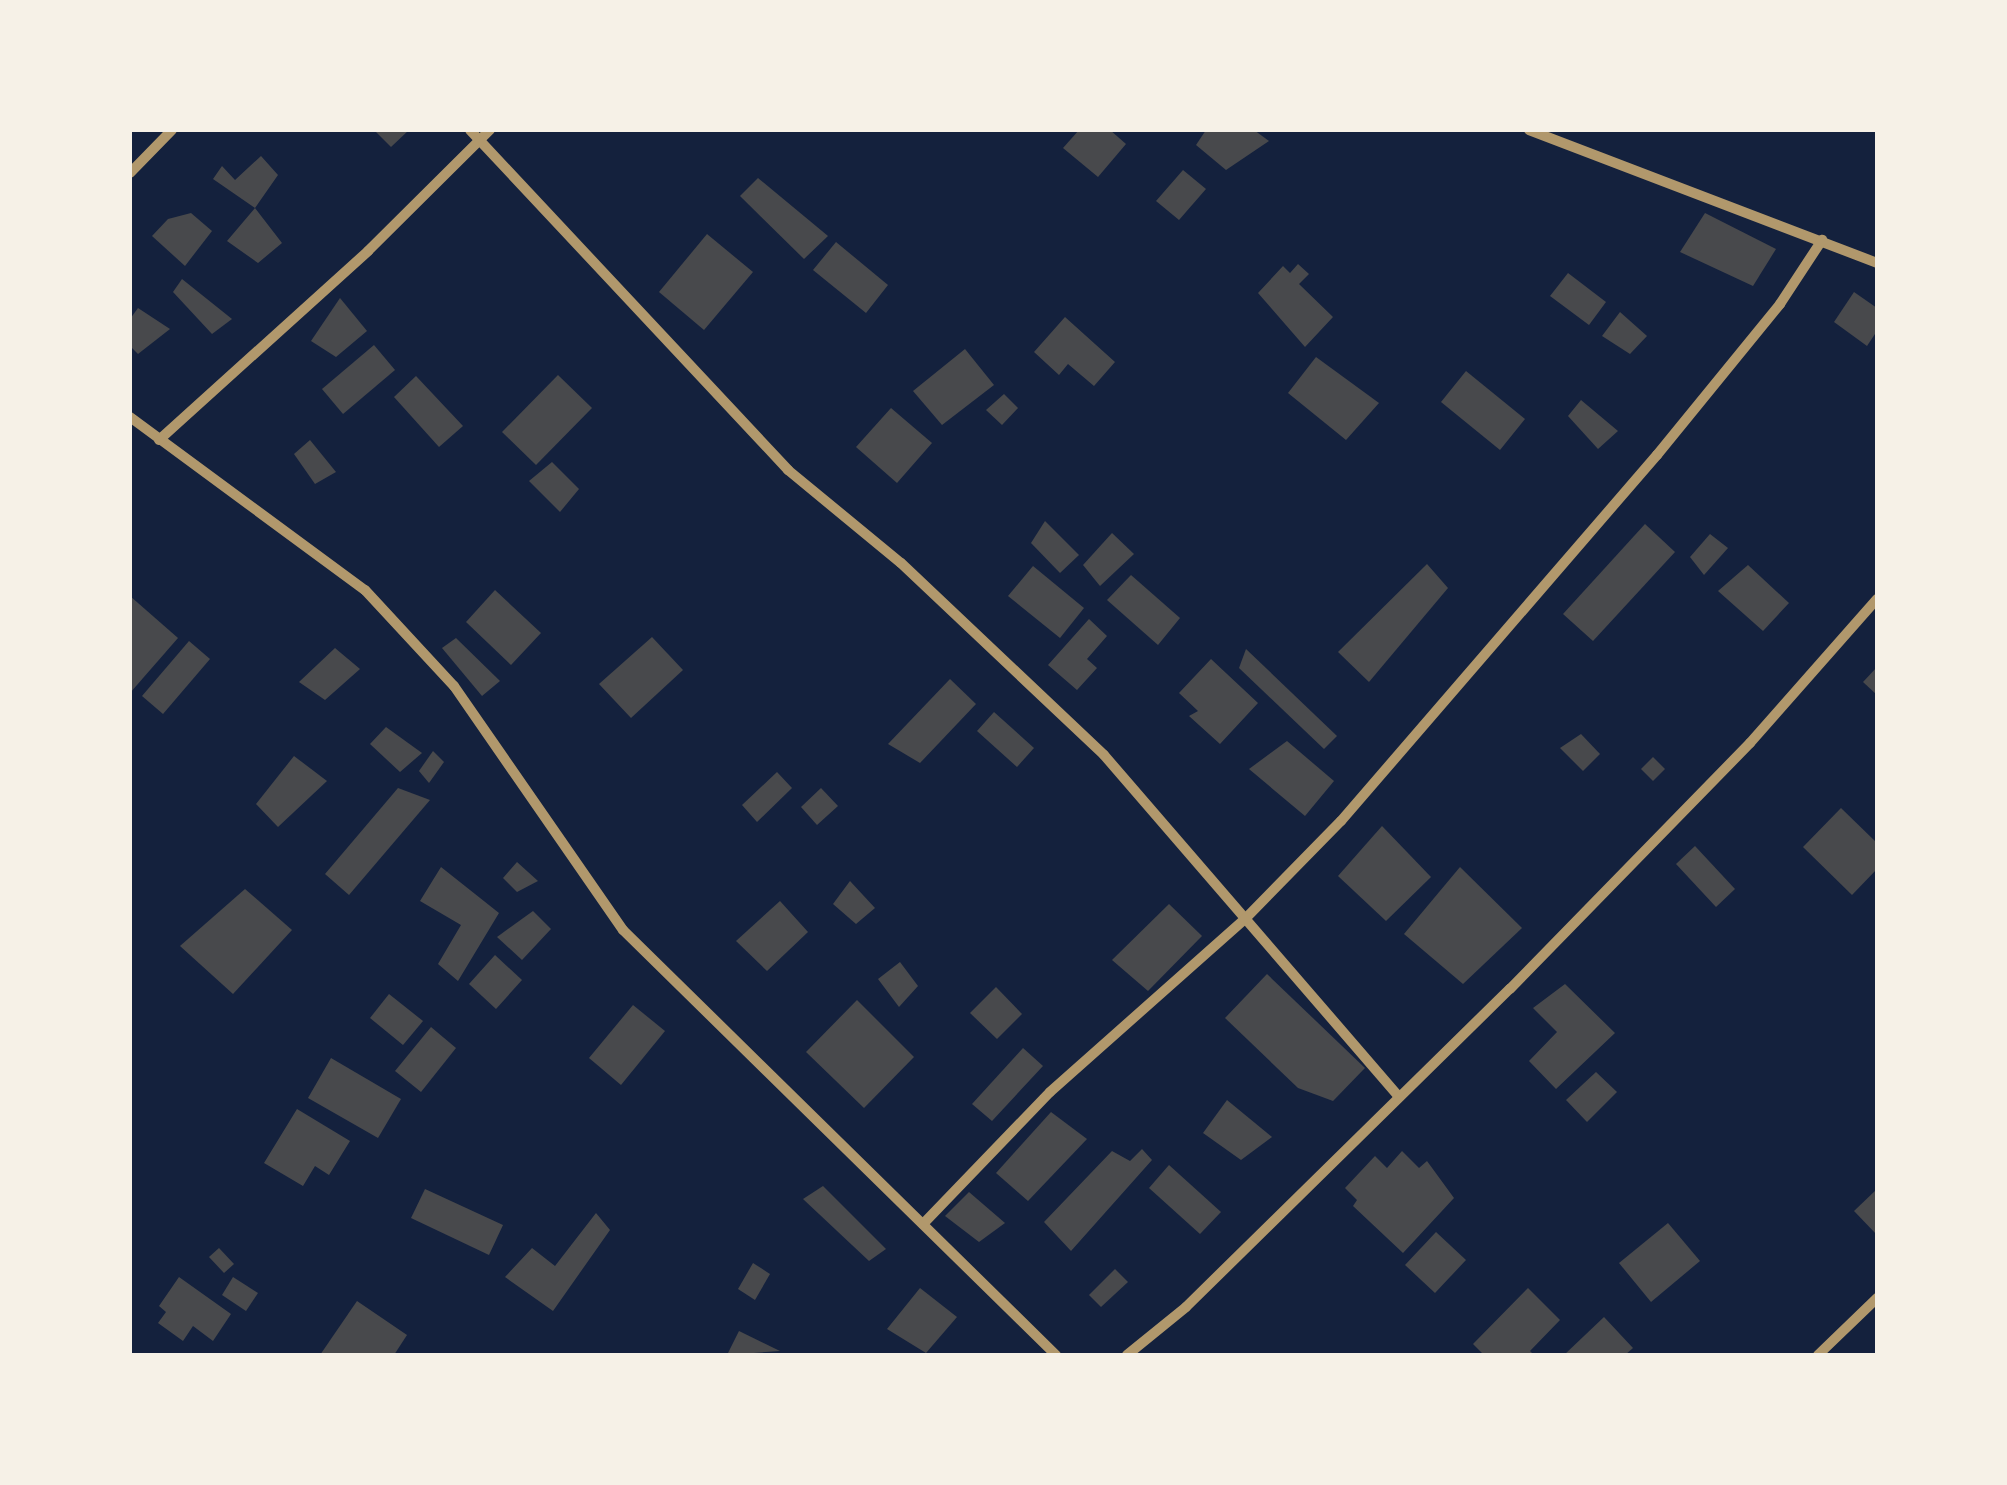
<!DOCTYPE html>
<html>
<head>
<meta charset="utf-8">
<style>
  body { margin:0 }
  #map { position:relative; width:2007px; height:1485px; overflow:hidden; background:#14213d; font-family:"Golos Text",sans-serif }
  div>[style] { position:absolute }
  .building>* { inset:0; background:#48494c }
  .minor>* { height:10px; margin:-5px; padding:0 5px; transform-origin:5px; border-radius:5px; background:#b1986c }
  span { translate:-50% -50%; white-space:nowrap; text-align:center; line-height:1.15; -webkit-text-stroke:8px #f6f1e7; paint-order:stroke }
  .frame { position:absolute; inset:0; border:132px solid #f6f1e7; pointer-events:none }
</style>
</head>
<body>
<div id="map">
  <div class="building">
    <i style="clip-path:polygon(374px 130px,409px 130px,391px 147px)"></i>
    <i style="clip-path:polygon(1079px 130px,1110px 130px,1126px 144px,1098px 177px,1063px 148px)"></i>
    <i style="clip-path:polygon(1206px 130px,1254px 130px,1269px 141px,1226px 170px,1196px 145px)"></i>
    <i style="clip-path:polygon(261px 156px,278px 175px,255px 208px,282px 243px,258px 263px,227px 241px,255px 208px,213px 179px,222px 166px,235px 180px)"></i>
    <i style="clip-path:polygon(1183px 170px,1206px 189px,1179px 220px,1156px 201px)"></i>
    <i style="clip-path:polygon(758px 178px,828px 236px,804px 259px,740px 196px)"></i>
    <i style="clip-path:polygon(191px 213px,212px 231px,185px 266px,152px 236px,168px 219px)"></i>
    <i style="clip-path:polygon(1705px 213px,1776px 249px,1753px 286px,1680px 252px)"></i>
    <i style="clip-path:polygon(707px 234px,753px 272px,704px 330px,659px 292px)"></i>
    <i style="clip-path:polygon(836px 242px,888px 285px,866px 313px,813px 270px)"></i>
    <i style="clip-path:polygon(1298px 264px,1309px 274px,1299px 284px,1333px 317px,1305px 347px,1258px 293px,1283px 266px,1290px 273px)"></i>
    <i style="clip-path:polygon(1568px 273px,1606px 302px,1589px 325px,1550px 296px)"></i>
    <i style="clip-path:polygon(182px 279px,232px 319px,212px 334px,173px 292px)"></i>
    <i style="clip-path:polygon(1854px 292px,1877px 308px,1877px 331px,1867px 346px,1834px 322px)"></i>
    <i style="clip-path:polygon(340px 298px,367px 331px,336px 357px,311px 341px)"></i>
    <i style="clip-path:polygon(138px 308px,170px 329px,138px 354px,130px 346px,130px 319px)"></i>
    <i style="clip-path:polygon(1620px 312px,1647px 336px,1630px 354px,1602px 336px)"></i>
    <i style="clip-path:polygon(1065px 317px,1115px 362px,1094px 386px,1068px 364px,1059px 375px,1034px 352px)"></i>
    <i style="clip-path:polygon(374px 345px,395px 370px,343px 414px,322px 389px)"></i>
    <i style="clip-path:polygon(965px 349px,994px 385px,942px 425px,913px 391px)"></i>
    <i style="clip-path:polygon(1316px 357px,1379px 403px,1346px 440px,1288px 393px)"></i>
    <i style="clip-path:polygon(1466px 371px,1525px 419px,1500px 450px,1441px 402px)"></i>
    <i style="clip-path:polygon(558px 375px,592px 408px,536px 465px,502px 432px)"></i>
    <i style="clip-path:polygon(416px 376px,463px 426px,439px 447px,394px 397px)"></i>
    <i style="clip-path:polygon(1004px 394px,1018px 408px,1002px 425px,986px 410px)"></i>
    <i style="clip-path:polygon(1581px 400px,1618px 431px,1598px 449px,1568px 416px)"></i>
    <i style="clip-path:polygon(891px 408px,932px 443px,897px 483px,856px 447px)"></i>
    <i style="clip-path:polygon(310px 440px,336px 472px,315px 484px,294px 454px)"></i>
    <i style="clip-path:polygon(552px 462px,579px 489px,560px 512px,529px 481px)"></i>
    <i style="clip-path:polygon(1045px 521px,1079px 555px,1060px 573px,1031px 543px)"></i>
    <i style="clip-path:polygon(1645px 524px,1675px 552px,1593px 641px,1563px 614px)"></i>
    <i style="clip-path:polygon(1112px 533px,1134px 554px,1100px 586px,1083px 565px)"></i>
    <i style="clip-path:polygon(1710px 534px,1728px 548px,1704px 575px,1690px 557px)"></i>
    <i style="clip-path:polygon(1427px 564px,1448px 588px,1369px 682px,1338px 652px)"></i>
    <i style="clip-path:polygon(1748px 565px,1789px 603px,1763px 631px,1718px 591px)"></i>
    <i style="clip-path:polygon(1033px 566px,1084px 608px,1060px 638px,1008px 596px)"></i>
    <i style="clip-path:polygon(1131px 575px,1180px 618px,1158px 645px,1107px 600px)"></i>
    <i style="clip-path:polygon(495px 590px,541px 633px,511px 665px,466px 622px)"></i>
    <i style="clip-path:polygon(130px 596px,178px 638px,130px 693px)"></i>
    <i style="clip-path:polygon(1089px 619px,1107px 636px,1087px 659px,1097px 668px,1077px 690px,1048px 665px)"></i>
    <i style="clip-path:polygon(652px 637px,683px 670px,631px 718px,599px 684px)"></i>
    <i style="clip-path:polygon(456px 638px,500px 681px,482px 696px,442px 648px)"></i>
    <i style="clip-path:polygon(189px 641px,210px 659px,163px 714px,142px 696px)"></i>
    <i style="clip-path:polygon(335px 648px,360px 669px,325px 700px,299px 682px)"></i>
    <i style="clip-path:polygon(1246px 649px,1337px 736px,1324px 749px,1239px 668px)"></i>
    <i style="clip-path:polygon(1211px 659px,1258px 703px,1220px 744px,1189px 716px,1198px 711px,1179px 693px)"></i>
    <i style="clip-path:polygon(1877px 667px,1877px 695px,1863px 682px)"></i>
    <i style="clip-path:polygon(950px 679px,976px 704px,920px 763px,888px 744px)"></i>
    <i style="clip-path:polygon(994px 712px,1034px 748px,1017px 767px,977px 731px)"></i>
    <i style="clip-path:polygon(386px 727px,422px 753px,400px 772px,370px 744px)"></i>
    <i style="clip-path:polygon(1581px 734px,1600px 754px,1583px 771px,1560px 748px)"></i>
    <i style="clip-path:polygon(1287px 741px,1334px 781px,1305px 816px,1249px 769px)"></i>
    <i style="clip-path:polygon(433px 751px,444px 762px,429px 783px,419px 771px)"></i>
    <i style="clip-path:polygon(294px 756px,327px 781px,278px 827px,256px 804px)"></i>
    <i style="clip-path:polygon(1653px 757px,1665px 769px,1653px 781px,1641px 769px)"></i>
    <i style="clip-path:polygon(777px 772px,792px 788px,757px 822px,742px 805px)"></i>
    <i style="clip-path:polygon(398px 788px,430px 800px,349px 895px,325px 874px)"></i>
    <i style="clip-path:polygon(821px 788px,838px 806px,817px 825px,801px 807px)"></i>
    <i style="clip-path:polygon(1841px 808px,1877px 843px,1877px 869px,1852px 895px,1803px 847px)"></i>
    <i style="clip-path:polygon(1382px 826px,1431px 877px,1386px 921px,1338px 876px)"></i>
    <i style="clip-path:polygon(1695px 846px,1735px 889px,1716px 907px,1676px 864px)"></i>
    <i style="clip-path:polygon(517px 862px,538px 881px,517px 892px,503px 878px)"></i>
    <i style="clip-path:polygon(441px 867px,499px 913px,458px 981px,438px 964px,461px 925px,420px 901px)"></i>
    <i style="clip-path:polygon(1460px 867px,1522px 928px,1463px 984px,1404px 934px)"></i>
    <i style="clip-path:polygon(850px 881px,875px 908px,856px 924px,833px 904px)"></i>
    <i style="clip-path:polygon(245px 889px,292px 930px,233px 994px,180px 946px)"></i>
    <i style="clip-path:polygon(780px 901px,808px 932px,767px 971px,736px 941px)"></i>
    <i style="clip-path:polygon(1169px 904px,1202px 936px,1148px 991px,1112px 960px)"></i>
    <i style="clip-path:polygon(533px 911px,551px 929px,522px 960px,497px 937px)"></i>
    <i style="clip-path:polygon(495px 955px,522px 980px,496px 1009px,469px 984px)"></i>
    <i style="clip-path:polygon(900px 962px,918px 986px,899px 1007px,878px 979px)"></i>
    <i style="clip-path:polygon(1267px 974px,1365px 1068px,1333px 1101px,1298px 1088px,1225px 1018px)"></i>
    <i style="clip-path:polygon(1565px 984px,1615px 1033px,1556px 1089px,1529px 1061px,1557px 1032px,1533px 1008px)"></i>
    <i style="clip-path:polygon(996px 987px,1022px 1014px,997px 1039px,970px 1013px)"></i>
    <i style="clip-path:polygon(389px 994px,423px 1021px,403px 1045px,370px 1018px)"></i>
    <i style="clip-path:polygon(857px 1000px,914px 1057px,864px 1108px,806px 1052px)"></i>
    <i style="clip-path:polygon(633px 1005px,665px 1031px,621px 1085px,589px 1058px)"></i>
    <i style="clip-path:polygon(431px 1027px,456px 1048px,421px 1092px,395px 1071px)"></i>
    <i style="clip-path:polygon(1023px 1048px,1043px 1066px,992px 1121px,972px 1104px)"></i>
    <i style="clip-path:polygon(331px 1058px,401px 1099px,378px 1138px,308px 1098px)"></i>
    <i style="clip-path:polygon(1596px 1072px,1617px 1092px,1587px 1122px,1566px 1100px)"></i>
    <i style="clip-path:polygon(1227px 1100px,1272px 1137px,1241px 1160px,1203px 1133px)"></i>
    <i style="clip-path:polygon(297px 1109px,350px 1141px,329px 1175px,315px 1166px,303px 1186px,264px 1163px)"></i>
    <i style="clip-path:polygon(1051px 1112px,1087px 1139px,1028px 1201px,996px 1173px)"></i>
    <i style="clip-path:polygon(1142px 1149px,1152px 1160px,1071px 1251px,1044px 1222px,1112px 1151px,1130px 1161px)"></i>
    <i style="clip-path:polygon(1402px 1151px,1419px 1168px,1427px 1161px,1454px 1198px,1403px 1253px,1353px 1206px,1357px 1200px,1345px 1188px,1375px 1156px,1387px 1168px)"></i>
    <i style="clip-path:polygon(1169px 1165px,1221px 1212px,1200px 1234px,1149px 1188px)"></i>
    <i style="clip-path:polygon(823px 1186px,886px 1249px,869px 1261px,803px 1199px)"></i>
    <i style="clip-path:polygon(425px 1189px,503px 1225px,489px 1255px,411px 1218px)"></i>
    <i style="clip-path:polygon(1877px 1189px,1877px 1235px,1854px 1211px)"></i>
    <i style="clip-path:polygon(969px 1192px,1005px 1223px,979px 1242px,945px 1216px)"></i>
    <i style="clip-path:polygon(596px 1213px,610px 1230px,553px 1311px,505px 1277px,532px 1248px,555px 1266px)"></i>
    <i style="clip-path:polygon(1668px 1223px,1700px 1261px,1651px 1302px,1619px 1263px)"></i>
    <i style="clip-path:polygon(1436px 1232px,1466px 1260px,1435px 1293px,1405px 1265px)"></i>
    <i style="clip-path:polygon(219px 1248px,234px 1264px,224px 1273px,209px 1257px)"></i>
    <i style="clip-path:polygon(753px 1263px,770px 1274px,755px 1300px,738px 1289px)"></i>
    <i style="clip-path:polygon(1115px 1269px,1128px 1282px,1101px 1307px,1089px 1295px)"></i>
    <i style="clip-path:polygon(179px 1277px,231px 1314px,213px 1341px,193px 1326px,183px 1341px,158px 1323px,166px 1312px,159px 1306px)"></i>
    <i style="clip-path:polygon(233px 1277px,258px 1293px,246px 1311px,222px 1295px)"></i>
    <i style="clip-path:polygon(920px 1288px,957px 1317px,926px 1353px,887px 1329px)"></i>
    <i style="clip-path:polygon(1528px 1288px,1560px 1320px,1530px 1351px,1534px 1355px,1484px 1355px,1473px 1344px)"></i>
    <i style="clip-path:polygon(357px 1301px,407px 1335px,394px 1355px,320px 1355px)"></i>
    <i style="clip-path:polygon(1604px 1317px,1633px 1348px,1625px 1355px,1564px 1355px)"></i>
    <i style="clip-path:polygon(739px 1331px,780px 1351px,727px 1355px)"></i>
  </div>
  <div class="minor">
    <i style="left:470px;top:130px;width:466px;rotate:46.9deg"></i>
    <i style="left:788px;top:470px;width:146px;rotate:39.5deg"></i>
    <i style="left:901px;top:563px;width:279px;rotate:43.4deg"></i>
    <i style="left:1104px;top:755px;width:450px;rotate:49.2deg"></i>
    <i style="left:1529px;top:130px;width:373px;rotate:20.9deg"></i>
    <i style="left:130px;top:173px;width:60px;rotate:-45.7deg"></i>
    <i style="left:130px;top:417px;width:292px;rotate:36.4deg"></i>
    <i style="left:365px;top:590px;width:131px;rotate:47.2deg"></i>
    <i style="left:454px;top:686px;width:297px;rotate:55.3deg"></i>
    <i style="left:623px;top:930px;width:607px;rotate:44.47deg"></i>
    <i style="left:159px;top:440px;width:282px;rotate:-42.1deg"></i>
    <i style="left:368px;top:251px;width:172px;rotate:-44.8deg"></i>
    <i style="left:923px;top:1224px;width:183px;rotate:-46.1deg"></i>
    <i style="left:1050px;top:1092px;width:261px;rotate:-41.6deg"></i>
    <i style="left:1245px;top:919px;width:137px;rotate:-45.6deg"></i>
    <i style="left:1341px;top:821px;width:484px;rotate:-49.2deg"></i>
    <i style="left:1657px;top:455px;width:195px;rotate:-50.8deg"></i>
    <i style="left:1780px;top:304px;width:77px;rotate:-56.7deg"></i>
    <i style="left:1127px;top:1355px;width:76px;rotate:-39.1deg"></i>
    <i style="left:1186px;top:1307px;width:454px;rotate:-44.5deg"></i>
    <i style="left:1510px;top:989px;width:344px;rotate:-45.7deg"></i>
    <i style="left:1750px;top:743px;width:192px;rotate:-48.6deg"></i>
    <i style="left:1818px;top:1355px;width:82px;rotate:-44deg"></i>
  </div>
  <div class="frame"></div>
</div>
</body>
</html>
